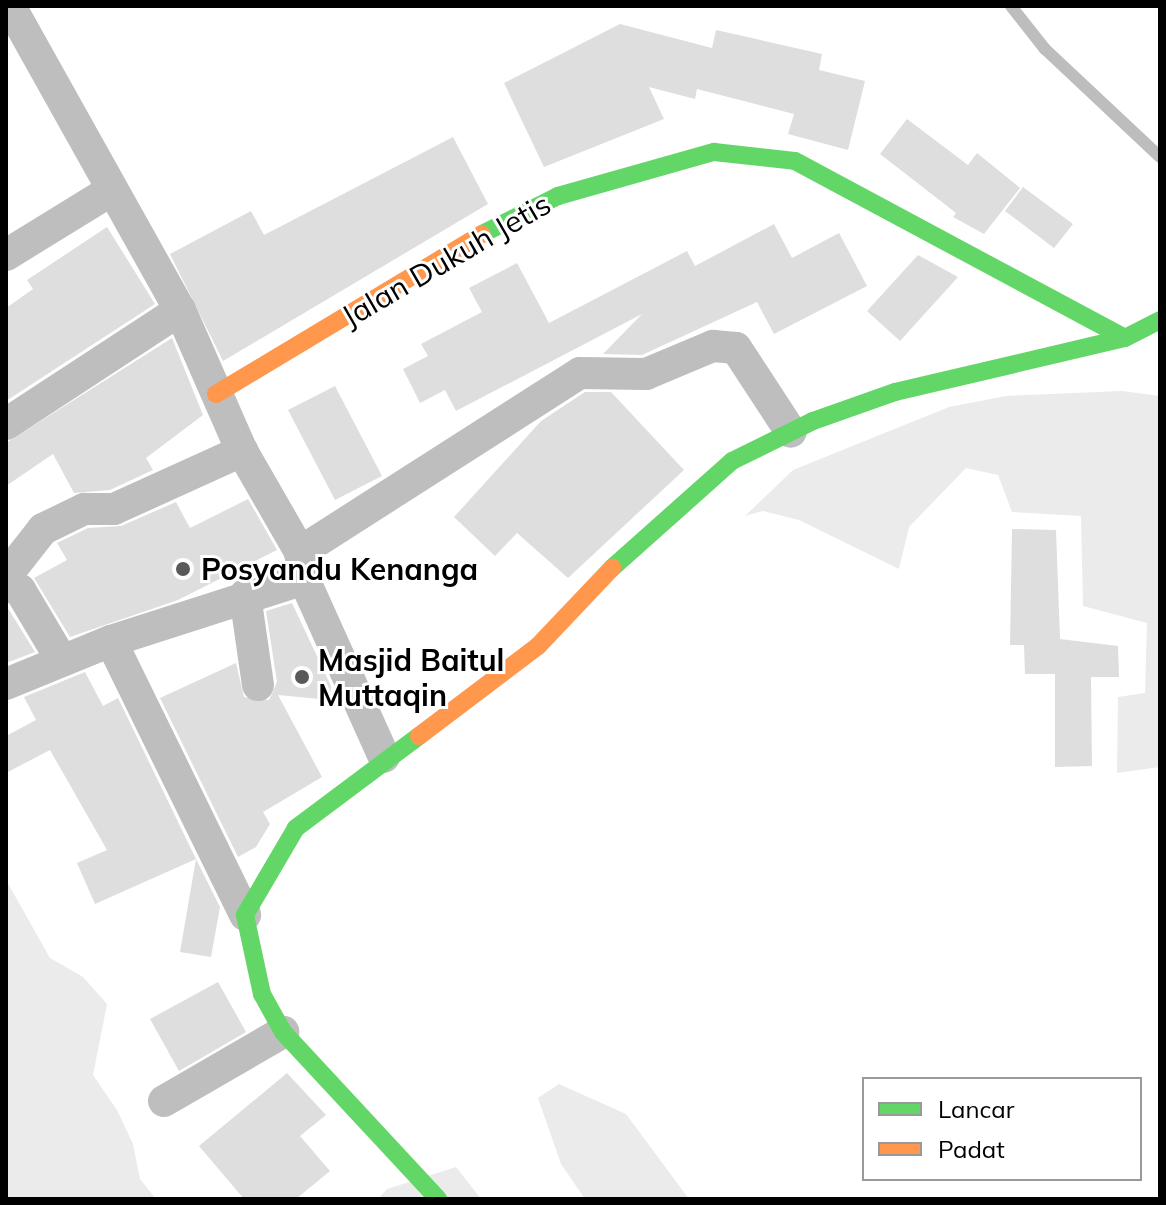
<!DOCTYPE html>
<html>
<head>
<meta charset="utf-8">
<style>
  body { margin:0 }
  #map { position:relative; width:1166px; height:1205px; overflow:hidden; background:#fff; font-family:Mulish,sans-serif }
  div>[style] { position:absolute }
  .green>* { inset:0; background:#ebebeb }
  .stream>* { height:12px; margin:-6px; padding:0 6px; transform-origin:6px; border-radius:6px; background:#bdbdbd }
  .building>* { inset:0; background:#dedede }
  .street>* { height:32px; margin:-16px; padding:0 16px; transform-origin:16px; border-radius:16px; background:#bebebe }
  .fast>* { height:18px; margin:-9px; padding:0 9px; transform-origin:9px; border-radius:9px; background:#63d668 }
  .slow>* { height:18px; margin:-9px; padding:0 9px; transform-origin:9px; border-radius:9px; background:#ff974d }
  .dots>* { width:22px; height:22px; translate:-50% -50%; box-sizing:border-box; border:4px solid #fff; border-radius:50% }
  span { translate:-50% -50%; white-space:nowrap; text-align:center; line-height:1.15; -webkit-text-stroke:6px #fff; paint-order:stroke }
  .street-label { font-size:30px; color:#000 }
  .poi-label { font-size:30px; color:#000; font-weight:700 }
  .left { translate:0 -50%; text-align:left }
  .frame { position:absolute; inset:0; border:8px solid #000; pointer-events:none }
  .legend { position:absolute; left:862px; top:1077px; width:280px; height:104px; box-sizing:border-box; background:#fff; border:2px solid #999; margin:0; padding:10px 14px; list-style:none; font-size:24px; color:#000 }
  .legend li { display:flex; align-items:center; gap:16px; height:40px }
  .legend b { width:40px; border:2px solid #999 }
</style>
</head>
<body>
<div id="map">
  <div class="green">
    <i style="clip-path:polygon(1122px 391px,1160px 396px,1160px 767px,1117px 773px,1118px 697px,1145px 693px,1147px 623px,1083px 606px,1081px 516px,1012px 512px,998px 475px,966px 468px,909px 527px,899px 569px,799px 520px,763px 511px,745px 516px,793px 470px,949px 407px,1006px 396px)"></i>
    <i style="clip-path:polygon(6px 880px,50px 958px,83px 977px,107px 1004px,93px 1075px,117px 1110px,133px 1144px,140px 1179px,156px 1199px,6px 1199px)"></i>
    <i style="clip-path:polygon(559px 1084px,626px 1114px,689px 1199px,585px 1199px,561px 1164px,538px 1098px)"></i>
    <i style="clip-path:polygon(456px 1167px,481px 1199px,378px 1199px,387px 1189px)"></i>
  </div>
  <div class="stream">
    <i style="left:1011px;top:6px;width:55px;rotate:51.7deg"></i>
    <i style="left:1045px;top:49px;width:158px;rotate:43.2deg"></i>
  </div>
  <div class="building">
    <i style="clip-path:polygon(620px 24px,712px 48px,716px 30px,822px 54px,819px 70px,865px 81px,848px 150px,788px 134px,794px 114px,697px 89px,695px 99px,649px 87px,664px 119px,544px 167px,504px 83px)"></i>
    <i style="clip-path:polygon(907px 119px,968px 165px,977px 153px,1020px 188px,984px 234px,953px 217px,956px 213px,880px 154px)"></i>
    <i style="clip-path:polygon(453px 137px,488px 204px,223px 361px,170px 254px,251px 211px,264px 235px)"></i>
    <i style="clip-path:polygon(1023px 187px,1073px 224px,1054px 248px,1005px 211px)"></i>
    <i style="clip-path:polygon(774px 224px,792px 258px,839px 233px,867px 286px,774px 334px,757px 302px,642px 355px,603px 354px,642px 314px,456px 411px,445px 390px,420px 403px,403px 369px,428px 356px,421px 344px,482px 312px,469px 288px,517px 263px,549px 323px,687px 251px,695px 266px)"></i>
    <i style="clip-path:polygon(107px 227px,155px 304px,6px 401px,6px 308px,33px 289px,27px 280px)"></i>
    <i style="clip-path:polygon(918px 255px,958px 277px,900px 341px,867px 311px)"></i>
    <i style="clip-path:polygon(172px 338px,203px 415px,146px 458px,153px 470px,110px 490px,74px 493px,53px 454px,6px 486px,6px 443px)"></i>
    <i style="clip-path:polygon(335px 386px,382px 476px,335px 500px,288px 410px)"></i>
    <i style="clip-path:polygon(585px 392px,611px 392px,684px 470px,568px 578px,517px 533px,495px 556px,454px 517px,541px 421px)"></i>
    <i style="clip-path:polygon(248px 499px,277px 550px,178px 600px,70px 637px,34px 578px,67px 560px,57px 543px,88px 528px,121px 526px,176px 502px,190px 528px)"></i>
    <i style="clip-path:polygon(1012px 529px,1056px 530px,1060px 639px,1118px 646px,1119px 677px,1091px 677px,1092px 766px,1055px 767px,1055px 674px,1025px 674px,1024px 645px,1010px 645px)"></i>
    <i style="clip-path:polygon(292px 603px,331px 686px,330px 700px,278px 695px,322px 777px,263px 812px,270px 824px,256px 847px,238px 857px,160px 698px,236px 663px,244px 697px,269px 700px,277px 682px,266px 611px)"></i>
    <i style="clip-path:polygon(6px 605px,35px 652px,6px 663px)"></i>
    <i style="clip-path:polygon(85px 672px,103px 706px,118px 698px,196px 859px,95px 904px,77px 863px,107px 850px,50px 750px,6px 773px,6px 736px,36px 720px,24px 697px)"></i>
    <i style="clip-path:polygon(196px 859px,220px 907px,211px 957px,180px 952px)"></i>
    <i style="clip-path:polygon(218px 982px,246px 1032px,179px 1071px,150px 1019px)"></i>
    <i style="clip-path:polygon(287px 1073px,326px 1115px,300px 1136px,330px 1171px,296px 1199px,244px 1199px,199px 1146px)"></i>
  </div>
  <div class="street">
    <i style="left:10px;top:6px;width:348px;rotate:60.8deg"></i>
    <i style="left:180px;top:310px;width:154px;rotate:66.3deg"></i>
    <i style="left:242px;top:451px;width:116px;rotate:60.1deg"></i>
    <i style="left:300px;top:552px;width:27px;rotate:82deg"></i>
    <i style="left:304px;top:579px;width:195px;rotate:65.8deg"></i>
    <i style="left:6px;top:255px;width:122px;rotate:-31.6deg"></i>
    <i style="left:6px;top:424px;width:208px;rotate:-33.2deg"></i>
    <i style="left:300px;top:552px;width:332px;rotate:-32.6deg"></i>
    <i style="left:580px;top:373px;width:66px;rotate:0.9deg"></i>
    <i style="left:646px;top:374px;width:73px;rotate:-22.7deg"></i>
    <i style="left:713px;top:346px;width:23px;rotate:5deg"></i>
    <i style="left:736px;top:348px;width:100px;rotate:56.8deg"></i>
    <i style="left:6px;top:576px;width:60px;rotate:-51.8deg"></i>
    <i style="left:43px;top:529px;width:46px;rotate:-26deg"></i>
    <i style="left:84px;top:509px;width:30px"></i>
    <i style="left:114px;top:509px;width:141px;rotate:-24.4deg"></i>
    <i style="left:6px;top:585px;width:15px;rotate:20deg"></i>
    <i style="left:20px;top:590px;width:80px;rotate:59.3deg"></i>
    <i style="left:245px;top:595px;width:91px;rotate:81.8deg"></i>
    <i style="left:111px;top:641px;width:305px;rotate:63.9deg"></i>
    <i style="left:6px;top:684px;width:113px;rotate:-22.3deg"></i>
    <i style="left:111px;top:641px;width:203px;rotate:-17.8deg"></i>
    <i style="left:164px;top:1101px;width:138px;rotate:-30.1deg"></i>
  </div>
  <div class="fast">
    <i style="left:482px;top:234px;width:85px;rotate:-26.6deg"></i>
    <i style="left:558px;top:196px;width:162px;rotate:-15.8deg"></i>
    <i style="left:714px;top:152px;width:81px;rotate:6.3deg"></i>
    <i style="left:795px;top:161px;width:374px;rotate:28.2deg"></i>
    <i style="left:612px;top:568px;width:161px;rotate:-41.7deg"></i>
    <i style="left:732px;top:461px;width:90px;rotate:-26.3deg"></i>
    <i style="left:813px;top:421px;width:87px;rotate:-19.5deg"></i>
    <i style="left:895px;top:392px;width:236px;rotate:-13.2deg"></i>
    <i style="left:1125px;top:338px;width:39px;rotate:-27deg"></i>
    <i style="left:419px;top:736px;width:154px;rotate:143.2deg"></i>
    <i style="left:296px;top:828px;width:101px;rotate:120.4deg"></i>
    <i style="left:245px;top:915px;width:81px;rotate:77.9deg"></i>
    <i style="left:262px;top:994px;width:43px;rotate:61.1deg"></i>
    <i style="left:283px;top:1032px;width:228px;rotate:47.1deg"></i>
  </div>
  <div class="slow">
    <i style="left:216px;top:394px;width:310px;rotate:-31deg"></i>
    <i style="left:419px;top:736px;width:149px;rotate:-37.1deg"></i>
    <i style="left:538px;top:646px;width:108px;rotate:-46.5deg"></i>
  </div>
  <div class="dots">
    <i style="left:183px;top:569px;background:#595959"></i>
    <i style="left:302px;top:677px;background:#595959"></i>
  </div>
  <div class="street-label">
    <span style="left:446px;top:260px;rotate:-30deg">Jalan Dukuh Jetis</span>
  </div>
  <div class="poi-label">
    <span class="left" style="left:201px;top:569px">Posyandu Kenanga</span>
    <span class="left" style="left:318px;top:677px">Masjid Baitul<br>Muttaqin</span>
  </div>
  <div class="frame"></div>
  <ul class="legend">
  <li><b style="height:10px;background:#63d668"></b>Lancar</li>
  <li><b style="height:10px;background:#ff974d"></b>Padat</li>
  </ul>
</div>
</body>
</html>
